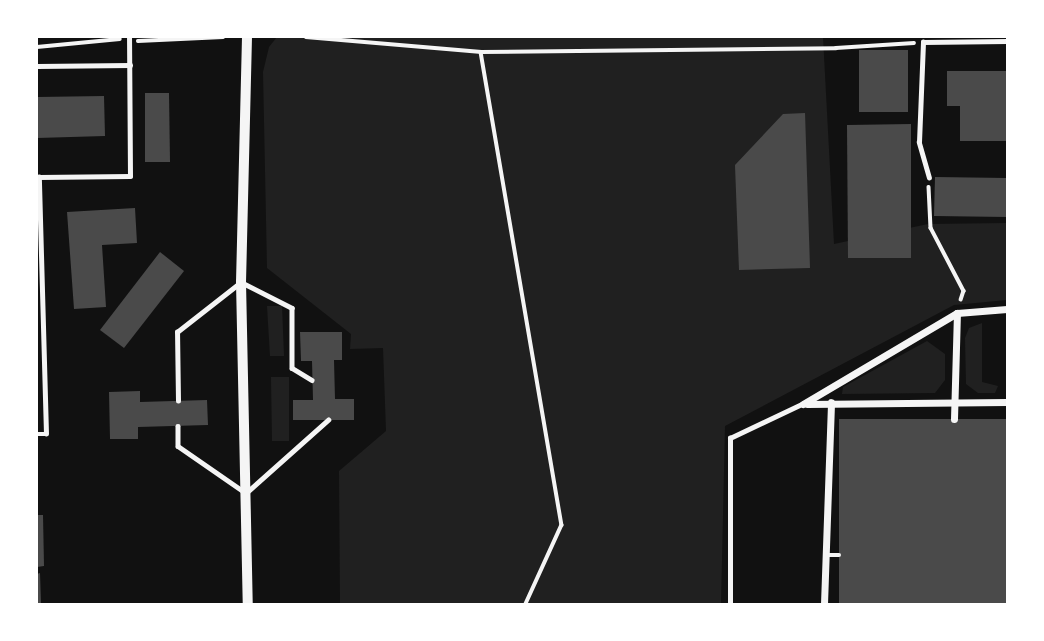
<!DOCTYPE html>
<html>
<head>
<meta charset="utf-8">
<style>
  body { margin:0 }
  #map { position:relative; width:1044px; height:641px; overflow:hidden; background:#111; font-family:Bitter,serif }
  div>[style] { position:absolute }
  .green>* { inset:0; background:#202020 }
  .building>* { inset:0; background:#4a4a4a }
  .path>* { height:3.5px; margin:-1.75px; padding:0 1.75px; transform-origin:1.75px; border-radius:1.75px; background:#f5f5f5 }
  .service>* { height:4.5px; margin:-2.25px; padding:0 2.25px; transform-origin:2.25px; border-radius:2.25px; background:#f5f5f5 }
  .minor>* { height:7px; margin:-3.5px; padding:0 3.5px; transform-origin:3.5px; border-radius:3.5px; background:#f5f5f5 }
  .secondary>* { height:10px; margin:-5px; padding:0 5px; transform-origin:5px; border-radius:5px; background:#f5f5f5 }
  span { translate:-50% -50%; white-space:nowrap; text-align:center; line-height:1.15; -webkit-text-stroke:6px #fff; paint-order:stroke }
  .frame { position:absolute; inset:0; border:38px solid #fff; pointer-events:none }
</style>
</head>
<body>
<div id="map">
  <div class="green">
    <i style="clip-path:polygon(277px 37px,823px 37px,834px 244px,928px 224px,1007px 223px,1007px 300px,954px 305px,725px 426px,721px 604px,340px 604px,339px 471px,386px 431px,383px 348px,350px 349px,351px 334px,267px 268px,263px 72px,269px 47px)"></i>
    <i style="clip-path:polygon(267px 306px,282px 306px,284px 356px,270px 356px)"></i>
    <i style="clip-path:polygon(982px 323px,982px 382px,998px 386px,995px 393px,978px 393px,966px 384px,965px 338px,969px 328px)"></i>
    <i style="clip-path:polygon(927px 341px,945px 354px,945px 380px,935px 393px,842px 394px,843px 387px)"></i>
    <i style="clip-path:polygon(271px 377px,289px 377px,289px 441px,272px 441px)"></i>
  </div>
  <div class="building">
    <i style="clip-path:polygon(859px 50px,908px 50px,908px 112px,859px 112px)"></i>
    <i style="clip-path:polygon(947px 71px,1007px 71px,1007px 141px,960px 141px,960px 106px,947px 106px)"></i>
    <i style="clip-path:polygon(145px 93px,169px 93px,170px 162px,145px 162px)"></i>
    <i style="clip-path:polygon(104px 96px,105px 136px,37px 138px,37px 97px)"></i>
    <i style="clip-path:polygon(805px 113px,810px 268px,739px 270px,735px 165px,783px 114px)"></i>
    <i style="clip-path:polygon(911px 124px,911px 258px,848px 258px,847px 125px)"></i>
    <i style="clip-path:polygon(935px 177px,1007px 178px,1007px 217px,934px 216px)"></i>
    <i style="clip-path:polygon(135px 208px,137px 243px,102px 245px,106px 307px,74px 309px,67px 212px)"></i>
    <i style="clip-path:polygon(160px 252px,184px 271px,124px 348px,100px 330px)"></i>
    <i style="clip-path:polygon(300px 332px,342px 332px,342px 360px,334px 360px,335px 399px,354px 399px,354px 420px,293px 420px,293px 400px,313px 400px,312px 361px,301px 361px)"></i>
    <i style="clip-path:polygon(140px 391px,140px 402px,207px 400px,208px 425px,138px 427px,138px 439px,110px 439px,109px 392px)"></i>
    <i style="clip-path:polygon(839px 419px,1007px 419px,1007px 604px,839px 604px)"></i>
    <i style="clip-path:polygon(37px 515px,43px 515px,44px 566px,37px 567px)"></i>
    <i style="clip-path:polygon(40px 573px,41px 604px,37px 604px,37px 574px)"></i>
  </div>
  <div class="path">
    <i style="left:306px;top:37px;width:176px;rotate:4.9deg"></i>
    <i style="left:481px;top:52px;width:355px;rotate:-0.6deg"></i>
    <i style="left:836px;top:48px;width:78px;rotate:-3.7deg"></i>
    <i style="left:138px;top:41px;width:85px;rotate:-2.7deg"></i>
    <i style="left:37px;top:47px;width:83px;rotate:-5.5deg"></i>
    <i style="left:481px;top:52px;width:480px;rotate:80.3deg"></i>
    <i style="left:562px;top:525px;width:87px;rotate:114.5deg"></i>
    <i style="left:929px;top:187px;width:41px;rotate:87.2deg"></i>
    <i style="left:931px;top:228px;width:71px;rotate:62.4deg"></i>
    <i style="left:964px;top:291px;width:9px;rotate:108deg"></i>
  </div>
  <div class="service">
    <i style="left:37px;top:66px;width:93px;rotate:-0.6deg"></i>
    <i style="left:929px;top:178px;width:37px;rotate:-106deg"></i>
    <i style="left:919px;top:142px;width:100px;rotate:-87.7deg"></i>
    <i style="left:923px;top:42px;width:84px;rotate:-0.7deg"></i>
    <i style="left:178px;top:401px;width:69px;rotate:-90.8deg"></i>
    <i style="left:177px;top:332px;width:81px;rotate:-38deg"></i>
    <i style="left:241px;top:282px;width:57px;rotate:27deg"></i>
    <i style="left:292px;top:308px;width:60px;rotate:90deg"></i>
    <i style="left:292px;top:368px;width:23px;rotate:31deg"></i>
    <i style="left:178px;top:426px;width:20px;rotate:90deg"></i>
    <i style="left:178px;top:446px;width:83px;rotate:34.7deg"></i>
    <i style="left:246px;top:493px;width:110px;rotate:-41.7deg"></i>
    <i style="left:37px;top:434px;width:9px"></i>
    <i style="left:46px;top:434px;width:257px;rotate:-91.6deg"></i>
    <i style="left:39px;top:177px;width:91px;rotate:-0.6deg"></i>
    <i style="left:130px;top:176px;width:139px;rotate:-90.4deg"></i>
    <i style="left:826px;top:555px;width:13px"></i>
    <i style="left:730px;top:604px;width:166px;rotate:-90deg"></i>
    <i style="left:730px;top:438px;width:80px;rotate:-25.3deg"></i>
  </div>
  <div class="minor">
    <i style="left:803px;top:404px;width:179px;rotate:-30.6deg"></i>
    <i style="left:957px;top:313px;width:50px;rotate:-4.6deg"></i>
    <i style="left:807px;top:404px;width:200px;rotate:-0.6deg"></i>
    <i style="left:954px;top:419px;width:106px;rotate:-88.4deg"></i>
    <i style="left:824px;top:604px;width:202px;rotate:-88deg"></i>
  </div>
  <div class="secondary">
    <i style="left:247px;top:37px;width:245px;rotate:91.4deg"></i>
    <i style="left:241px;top:282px;width:322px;rotate:88.8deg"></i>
  </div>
  <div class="frame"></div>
</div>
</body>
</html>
